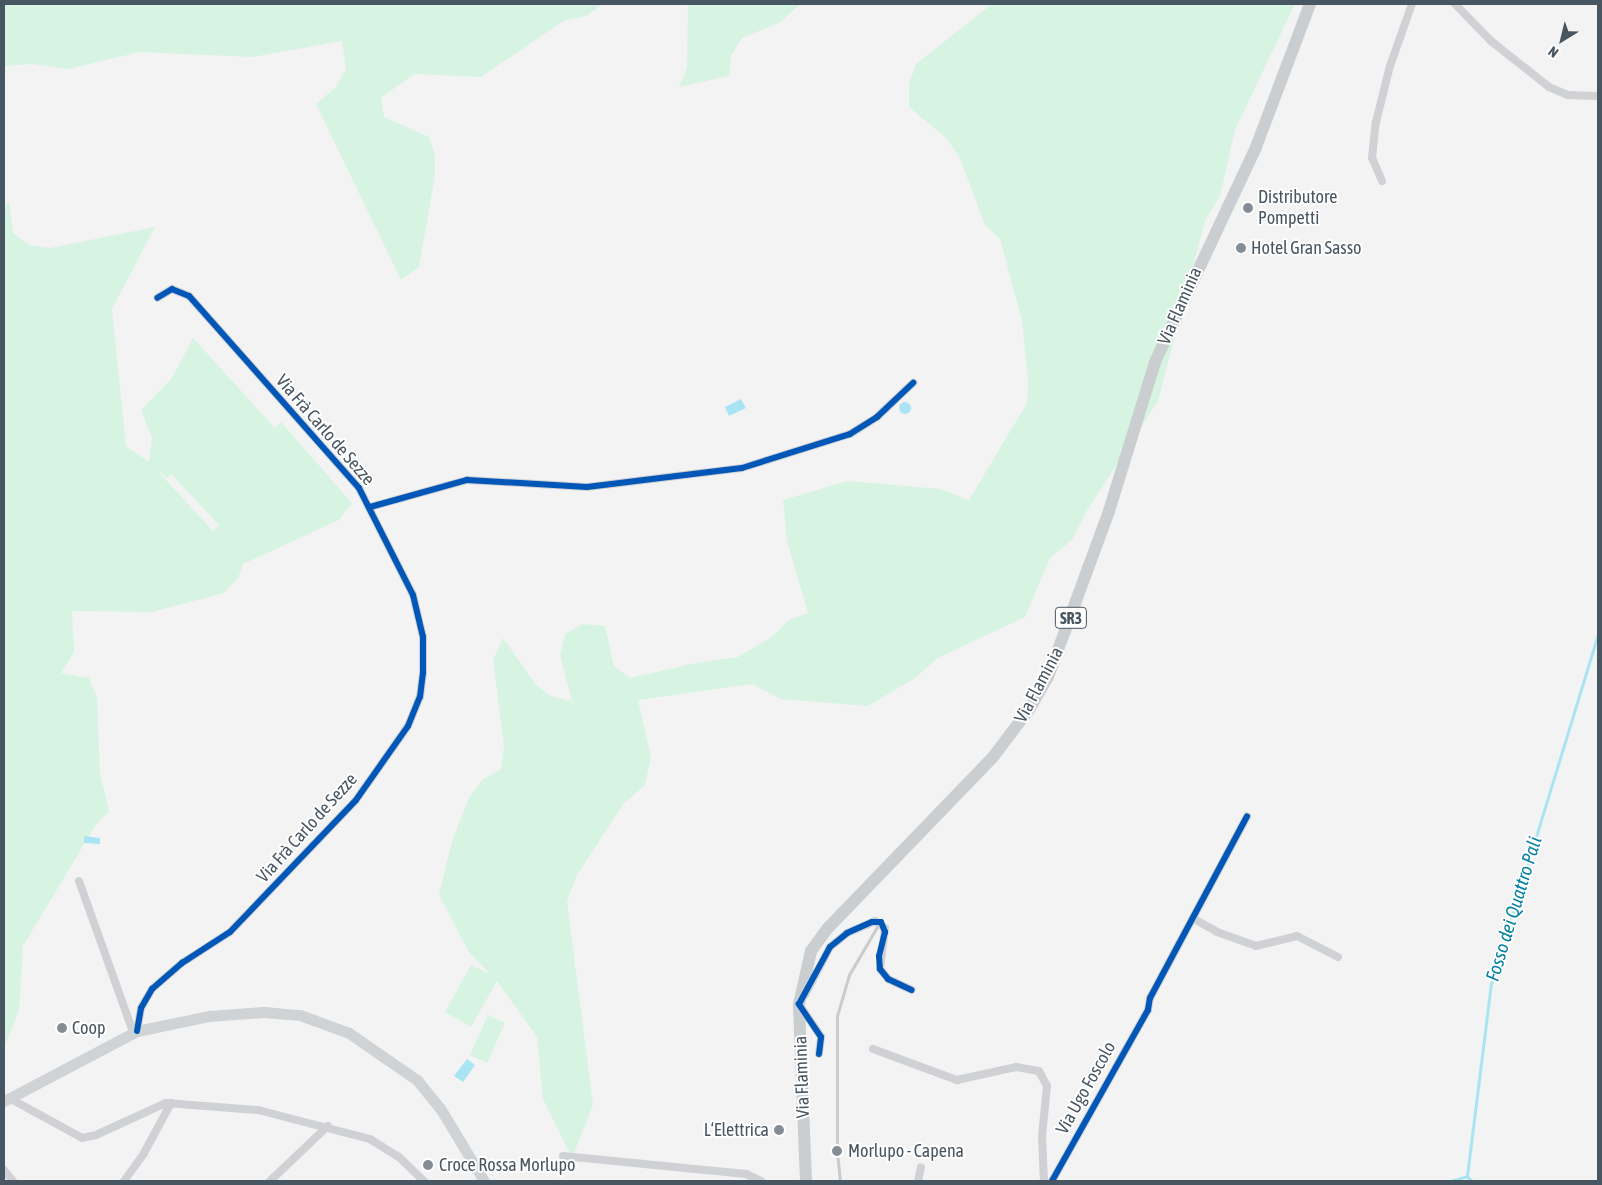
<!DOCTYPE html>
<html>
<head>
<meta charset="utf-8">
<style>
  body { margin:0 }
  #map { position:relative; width:1602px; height:1185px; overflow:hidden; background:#f4f3f3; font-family:"Asap Condensed",sans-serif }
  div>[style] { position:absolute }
  .green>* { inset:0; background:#d7f4e2 }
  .water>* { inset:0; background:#a9e4f4 }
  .round { border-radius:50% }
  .stream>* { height:2.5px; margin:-1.25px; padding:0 1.25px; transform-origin:1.25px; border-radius:1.25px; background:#a9e4f4 }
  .street>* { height:8px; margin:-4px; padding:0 4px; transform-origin:4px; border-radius:4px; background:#cfd1d4 }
  .secondary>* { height:11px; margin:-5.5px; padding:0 5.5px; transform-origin:5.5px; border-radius:5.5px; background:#d0d3d5 }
  .primary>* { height:12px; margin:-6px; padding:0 6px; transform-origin:6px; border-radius:6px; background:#caced1 }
  .rail>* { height:2.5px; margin:-1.25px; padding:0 1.25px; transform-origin:1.25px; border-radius:1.25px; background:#c9cbcd }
  .cycleway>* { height:6px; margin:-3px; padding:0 3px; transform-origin:3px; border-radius:3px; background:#0057b8 }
  .dots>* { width:14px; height:14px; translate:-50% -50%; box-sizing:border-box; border:2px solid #fff; border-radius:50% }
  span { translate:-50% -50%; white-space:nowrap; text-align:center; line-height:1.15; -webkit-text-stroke:4px #fff; paint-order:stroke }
  .shield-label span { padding:1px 4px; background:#fff; border:1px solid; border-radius:4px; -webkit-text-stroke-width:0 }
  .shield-label { font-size:16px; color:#485662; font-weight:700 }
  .poi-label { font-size:18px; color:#485662 }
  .left { translate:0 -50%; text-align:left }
  .right { translate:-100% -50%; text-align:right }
  .street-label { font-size:18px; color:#485662 }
  .water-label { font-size:19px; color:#0381a2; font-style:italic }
  .frame { position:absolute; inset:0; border:5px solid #485662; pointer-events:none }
  .north { position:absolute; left:1537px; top:15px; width:50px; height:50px; -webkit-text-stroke:4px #fff; paint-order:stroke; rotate:216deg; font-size:14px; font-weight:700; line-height:20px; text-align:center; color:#485662 }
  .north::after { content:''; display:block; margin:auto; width:18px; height:22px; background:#485662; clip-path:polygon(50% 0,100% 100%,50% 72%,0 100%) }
</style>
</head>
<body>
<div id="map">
  <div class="green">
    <i style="clip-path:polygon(4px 4px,602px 4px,587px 16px,565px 20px,481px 77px,414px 74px,381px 98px,384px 117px,429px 137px,435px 155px,435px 176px,419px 267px,401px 280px,316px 104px,336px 87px,346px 69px,342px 41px,252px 57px,140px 52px,68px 69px,32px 64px,4px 66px)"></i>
    <i style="clip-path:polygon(688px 4px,800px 4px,781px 22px,742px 38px,731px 56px,729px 76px,679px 87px,687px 68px)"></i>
    <i style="clip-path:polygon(992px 4px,1295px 4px,1235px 130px,1220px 196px,1205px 221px,1158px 401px,1086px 512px,1073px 539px,1050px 558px,1025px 617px,938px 658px,915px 678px,868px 706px,780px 699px,752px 684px,638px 700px,651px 757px,645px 785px,624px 803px,577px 875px,567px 901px,593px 1105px,572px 1158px,543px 1099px,537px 1037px,497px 981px,471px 1027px,445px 1012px,471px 965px,490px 974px,469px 952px,439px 895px,452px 841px,469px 798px,482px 780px,501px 769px,504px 746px,493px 660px,503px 638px,536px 685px,551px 696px,572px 701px,560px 656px,565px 634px,583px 624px,605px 626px,614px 666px,630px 678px,696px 663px,738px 657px,773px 636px,789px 620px,808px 613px,787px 541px,783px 500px,847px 481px,941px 489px,969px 500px,1027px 403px,1028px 381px,1022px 320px,1000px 239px,985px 225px,959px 156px,946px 138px,909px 107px,909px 84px,916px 64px)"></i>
    <i style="clip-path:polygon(evenodd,9px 201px,13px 233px,29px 245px,50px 248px,155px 227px,112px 309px,126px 446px,149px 462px,152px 438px,141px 410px,172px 378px,193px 338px,275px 428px,281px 422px,352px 503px,339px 520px,243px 564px,238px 578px,224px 593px,152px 612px,72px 611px,74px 652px,61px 673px,89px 678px,97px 697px,100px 773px,109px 811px,95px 826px,23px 946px,19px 1011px,4px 1047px,4px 209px,9px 201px,155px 468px,167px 478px,171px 474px,219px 525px,213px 531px,155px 468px)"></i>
    <i style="clip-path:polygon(488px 1015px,505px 1023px,487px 1063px,470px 1055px)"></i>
  </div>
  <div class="water">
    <i style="clip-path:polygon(741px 399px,746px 408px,729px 416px,725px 407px)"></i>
    <i class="round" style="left:899px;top:402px;width:12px;height:12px"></i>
    <i style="clip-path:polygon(84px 836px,100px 838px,100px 844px,84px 843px)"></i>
    <i style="clip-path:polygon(467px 1059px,475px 1065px,463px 1082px,454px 1076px)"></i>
  </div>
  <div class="stream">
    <i style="left:1467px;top:1176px;width:7px;rotate:45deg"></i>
    <i style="left:1451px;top:1181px;width:17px;rotate:-17deg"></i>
    <i style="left:1467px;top:1176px;width:193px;rotate:-82.9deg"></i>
    <i style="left:1491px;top:984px;width:367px;rotate:-73deg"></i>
  </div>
  <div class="street">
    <i style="left:1455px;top:4px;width:52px;rotate:45.8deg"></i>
    <i style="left:1491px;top:41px;width:74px;rotate:38.4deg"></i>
    <i style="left:1549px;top:87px;width:21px;rotate:23deg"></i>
    <i style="left:1568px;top:95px;width:30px;rotate:2deg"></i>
    <i style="left:1382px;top:181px;width:25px;rotate:-113deg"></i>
    <i style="left:1372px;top:158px;width:36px;rotate:-84deg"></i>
    <i style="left:1376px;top:122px;width:58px;rotate:-76deg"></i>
    <i style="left:1390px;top:66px;width:66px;rotate:-70.5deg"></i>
    <i style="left:370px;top:507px;width:101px;rotate:-15.6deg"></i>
    <i style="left:467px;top:480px;width:120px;rotate:3.3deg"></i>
    <i style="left:587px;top:487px;width:156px;rotate:-7deg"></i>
    <i style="left:742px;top:468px;width:113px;rotate:-17.5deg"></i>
    <i style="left:850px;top:434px;width:32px;rotate:-32deg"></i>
    <i style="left:877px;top:417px;width:50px;rotate:-43.4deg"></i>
    <i style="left:79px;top:881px;width:160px;rotate:70.3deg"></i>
    <i style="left:1194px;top:919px;width:26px;rotate:29deg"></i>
    <i style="left:1217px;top:932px;width:41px;rotate:19.7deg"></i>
    <i style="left:1256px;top:946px;width:42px;rotate:-13.7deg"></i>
    <i style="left:1297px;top:936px;width:46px;rotate:27.1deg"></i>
    <i style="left:805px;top:995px;width:54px;rotate:-62.5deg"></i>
    <i style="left:830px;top:947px;width:22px;rotate:-39deg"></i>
    <i style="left:847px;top:933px;width:30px;rotate:-23deg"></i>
    <i style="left:875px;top:921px;width:12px;rotate:35deg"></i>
    <i style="left:885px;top:928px;width:41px;rotate:97deg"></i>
    <i style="left:880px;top:969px;width:13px;rotate:51deg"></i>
    <i style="left:888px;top:979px;width:26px;rotate:25deg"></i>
    <i style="left:801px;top:1007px;width:36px;rotate:56deg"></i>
    <i style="left:821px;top:1037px;width:17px;rotate:97deg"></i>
    <i style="left:137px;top:1031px;width:23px;rotate:-80deg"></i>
    <i style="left:141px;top:1008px;width:22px;rotate:-60deg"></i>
    <i style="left:152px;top:989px;width:40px;rotate:-41deg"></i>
    <i style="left:182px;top:963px;width:57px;rotate:-32.9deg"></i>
    <i style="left:230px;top:932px;width:182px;rotate:-46.3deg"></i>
    <i style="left:356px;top:800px;width:90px;rotate:-54.9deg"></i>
    <i style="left:408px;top:726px;width:31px;rotate:-68deg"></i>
    <i style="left:420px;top:697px;width:24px;rotate:-83deg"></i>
    <i style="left:423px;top:673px;width:36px;rotate:-90deg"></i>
    <i style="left:423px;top:637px;width:43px;rotate:-103.4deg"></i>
    <i style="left:413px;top:595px;width:120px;rotate:-116.8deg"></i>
    <i style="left:359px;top:488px;width:256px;rotate:-131.5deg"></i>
    <i style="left:189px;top:296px;width:18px;rotate:-158deg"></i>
    <i style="left:172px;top:289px;width:17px;rotate:149deg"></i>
    <i style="left:873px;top:1049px;width:90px;rotate:20.3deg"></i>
    <i style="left:957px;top:1080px;width:60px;rotate:-12.4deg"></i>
    <i style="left:1016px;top:1067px;width:23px;rotate:10deg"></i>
    <i style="left:1039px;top:1071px;width:17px;rotate:62deg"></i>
    <i style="left:1047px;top:1086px;width:50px;rotate:95.7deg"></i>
    <i style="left:1042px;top:1136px;width:45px;rotate:87.5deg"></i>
    <i style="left:9px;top:1098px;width:83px;rotate:28.7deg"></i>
    <i style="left:82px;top:1138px;width:14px;rotate:-12deg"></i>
    <i style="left:96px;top:1135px;width:77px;rotate:-24.6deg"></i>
    <i style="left:166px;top:1103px;width:92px;rotate:4.4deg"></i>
    <i style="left:258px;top:1110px;width:116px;rotate:14.5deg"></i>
    <i style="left:370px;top:1139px;width:34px;rotate:32deg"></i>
    <i style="left:399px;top:1157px;width:35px;rotate:44deg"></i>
    <i style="left:563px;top:1156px;width:184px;rotate:5.6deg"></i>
    <i style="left:746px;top:1174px;width:17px;rotate:25deg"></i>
    <i style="left:4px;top:1170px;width:14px;rotate:51deg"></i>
    <i style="left:124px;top:1181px;width:34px;rotate:-54deg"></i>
    <i style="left:144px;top:1153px;width:57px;rotate:-61.6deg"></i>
    <i style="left:270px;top:1181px;width:80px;rotate:-43.5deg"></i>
    <i style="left:918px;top:1181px;width:14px;rotate:-78deg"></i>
    <i style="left:1052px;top:1181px;width:196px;rotate:-60.7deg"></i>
    <i style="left:1148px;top:1010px;width:12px;rotate:-81deg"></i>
    <i style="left:1150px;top:998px;width:206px;rotate:-61.9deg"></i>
  </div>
  <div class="secondary">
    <i style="left:4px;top:1101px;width:150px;rotate:-27.8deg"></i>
    <i style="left:137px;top:1031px;width:74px;rotate:-11.8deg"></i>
    <i style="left:209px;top:1016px;width:55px;rotate:-4.2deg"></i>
    <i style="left:264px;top:1012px;width:36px;rotate:5deg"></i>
    <i style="left:300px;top:1015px;width:52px;rotate:20.2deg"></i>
    <i style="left:349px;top:1033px;width:83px;rotate:34.7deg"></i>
    <i style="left:417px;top:1080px;width:36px;rotate:51deg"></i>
    <i style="left:440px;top:1108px;width:85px;rotate:58.9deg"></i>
  </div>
  <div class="primary">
    <i style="left:806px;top:1181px;width:177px;rotate:-92.3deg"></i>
    <i style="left:799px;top:1004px;width:54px;rotate:-77.2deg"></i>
    <i style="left:811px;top:951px;width:27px;rotate:-54deg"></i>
    <i style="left:827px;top:929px;width:239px;rotate:-46deg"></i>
    <i style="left:993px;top:757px;width:61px;rotate:-52.9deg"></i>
    <i style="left:1030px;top:708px;width:36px;rotate:-60deg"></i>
    <i style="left:1048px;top:677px;width:177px;rotate:-69.8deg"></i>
    <i style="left:1109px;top:511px;width:156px;rotate:-72.8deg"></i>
    <i style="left:1155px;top:362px;width:238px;rotate:-64.8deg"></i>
    <i style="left:1256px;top:147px;width:153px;rotate:-69.3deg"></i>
  </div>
  <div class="rail">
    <i style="left:840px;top:1181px;width:30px;rotate:-96deg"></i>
    <i style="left:837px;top:1151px;width:135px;rotate:-90deg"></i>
    <i style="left:837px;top:1016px;width:43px;rotate:-73.7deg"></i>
    <i style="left:849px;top:975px;width:56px;rotate:-59.7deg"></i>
  </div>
  <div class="cycleway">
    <i style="left:370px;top:507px;width:101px;rotate:-15.6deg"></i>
    <i style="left:467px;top:480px;width:120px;rotate:3.3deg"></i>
    <i style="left:587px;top:487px;width:156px;rotate:-7deg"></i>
    <i style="left:742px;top:468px;width:113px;rotate:-17.5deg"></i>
    <i style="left:850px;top:434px;width:32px;rotate:-32deg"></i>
    <i style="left:877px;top:417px;width:50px;rotate:-43.4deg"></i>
    <i style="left:137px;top:1031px;width:23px;rotate:-80deg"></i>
    <i style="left:141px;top:1008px;width:22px;rotate:-60deg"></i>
    <i style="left:152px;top:989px;width:40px;rotate:-41deg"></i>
    <i style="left:182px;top:963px;width:57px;rotate:-32.9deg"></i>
    <i style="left:230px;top:932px;width:182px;rotate:-46.3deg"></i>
    <i style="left:356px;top:800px;width:90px;rotate:-54.9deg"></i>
    <i style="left:408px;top:726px;width:31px;rotate:-68deg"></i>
    <i style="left:420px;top:697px;width:24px;rotate:-83deg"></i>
    <i style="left:423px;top:673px;width:36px;rotate:-90deg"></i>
    <i style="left:423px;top:637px;width:43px;rotate:-103.4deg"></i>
    <i style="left:413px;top:595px;width:120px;rotate:-116.8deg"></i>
    <i style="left:359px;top:488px;width:256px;rotate:-131.5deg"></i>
    <i style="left:189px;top:296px;width:18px;rotate:-158deg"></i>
    <i style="left:172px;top:289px;width:17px;rotate:149deg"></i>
    <i style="left:819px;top:1054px;width:17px;rotate:-83deg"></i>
    <i style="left:821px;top:1037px;width:40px;rotate:-124deg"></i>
    <i style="left:799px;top:1004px;width:65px;rotate:-61.5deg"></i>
    <i style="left:830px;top:947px;width:22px;rotate:-39deg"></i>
    <i style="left:847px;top:933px;width:27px;rotate:-24deg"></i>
    <i style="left:872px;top:922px;width:9px"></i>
    <i style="left:881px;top:922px;width:11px;rotate:68deg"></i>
    <i style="left:885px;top:932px;width:25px;rotate:104deg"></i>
    <i style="left:879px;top:956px;width:13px;rotate:86deg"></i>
    <i style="left:880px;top:969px;width:13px;rotate:51deg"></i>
    <i style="left:888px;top:979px;width:26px;rotate:25deg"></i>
    <i style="left:1052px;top:1181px;width:196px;rotate:-60.7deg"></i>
    <i style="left:1148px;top:1010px;width:12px;rotate:-81deg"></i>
    <i style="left:1150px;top:998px;width:206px;rotate:-61.9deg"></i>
  </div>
  <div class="dots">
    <i style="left:1248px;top:208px;background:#848d95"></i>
    <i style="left:1241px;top:248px;background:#848d95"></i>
    <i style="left:62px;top:1028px;background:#848d95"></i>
    <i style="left:779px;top:1130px;background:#848d95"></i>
    <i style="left:837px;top:1151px;background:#848d95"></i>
    <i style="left:428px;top:1165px;background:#848d95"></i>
  </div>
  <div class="shield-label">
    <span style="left:1071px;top:618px">SR3</span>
  </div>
  <div class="poi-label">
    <span class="left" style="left:1258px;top:208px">Distributore<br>Pompetti</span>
    <span class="left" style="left:1251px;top:248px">Hotel Gran Sasso</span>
    <span class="left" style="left:72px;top:1028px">Coop</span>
    <span class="right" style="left:769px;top:1130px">L‘Elettrica</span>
    <span class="left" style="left:848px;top:1151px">Morlupo - Capena</span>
    <span class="left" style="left:439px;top:1165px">Croce Rossa Morlupo</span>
  </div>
  <div class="street-label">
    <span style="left:1180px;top:306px;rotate:-66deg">Via Flaminia</span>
    <span style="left:325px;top:430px;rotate:49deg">Via Frà Carlo de Sezze</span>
    <span style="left:1039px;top:685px;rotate:-62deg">Via Flaminia</span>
    <span style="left:307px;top:828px;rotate:-48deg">Via Frà Carlo de Sezze</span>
    <span style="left:802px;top:1077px;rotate:-92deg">Via Flaminia</span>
    <span style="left:1086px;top:1088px;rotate:-61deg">Via Ugo Foscolo</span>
  </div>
  <div class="water-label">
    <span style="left:1514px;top:909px;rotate:-73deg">Fosso dei Quattro Pali</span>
  </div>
  <div class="frame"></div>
  <div class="north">N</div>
</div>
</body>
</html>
